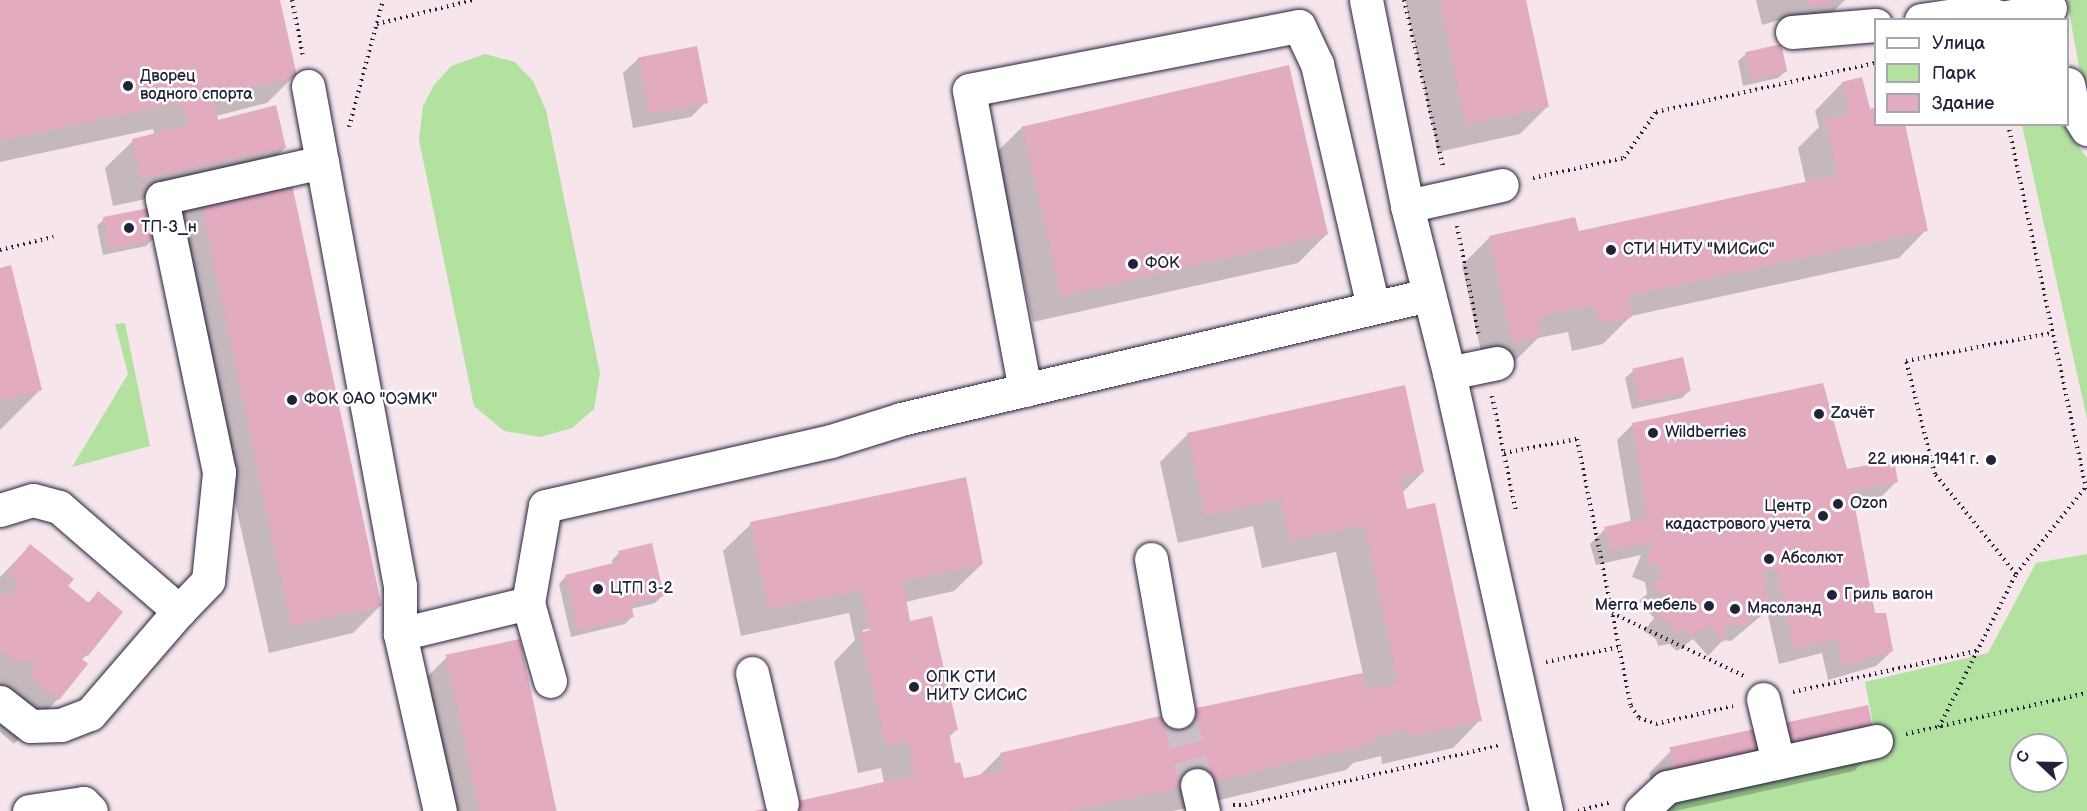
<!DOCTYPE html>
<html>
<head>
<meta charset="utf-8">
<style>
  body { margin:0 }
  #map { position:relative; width:2087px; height:811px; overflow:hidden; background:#f6e6ec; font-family:"Balsamiq Sans",sans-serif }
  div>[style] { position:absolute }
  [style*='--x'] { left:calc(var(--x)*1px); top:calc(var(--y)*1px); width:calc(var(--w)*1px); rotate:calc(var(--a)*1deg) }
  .green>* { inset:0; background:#b2e1a0 }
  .shadow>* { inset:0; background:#0003 }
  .building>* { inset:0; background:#e2abc0; transform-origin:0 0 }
  .minor-tunnel>* { height:33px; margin-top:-16.5px; transform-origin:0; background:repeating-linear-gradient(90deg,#ccbfc9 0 33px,transparent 0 49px) }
  .path>* { height:4px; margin-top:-2px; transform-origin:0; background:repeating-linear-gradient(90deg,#22223b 0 1.5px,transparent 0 6px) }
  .roads { filter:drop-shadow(0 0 2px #22223b) drop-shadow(0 0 2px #22223b) }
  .minor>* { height:33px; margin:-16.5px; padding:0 16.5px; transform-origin:16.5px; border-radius:16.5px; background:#fff }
  .dots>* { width:16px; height:16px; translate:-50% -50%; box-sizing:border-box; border:3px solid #fff; border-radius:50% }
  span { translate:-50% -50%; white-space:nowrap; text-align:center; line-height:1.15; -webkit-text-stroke:5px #fff; paint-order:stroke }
  .poi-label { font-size:16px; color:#22223b }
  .left { translate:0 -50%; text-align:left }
  .right { translate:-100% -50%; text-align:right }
  .legend { position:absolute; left:1874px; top:18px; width:195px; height:108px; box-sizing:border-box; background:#fff; border:2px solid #a7a7b1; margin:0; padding:8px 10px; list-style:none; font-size:18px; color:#22223b }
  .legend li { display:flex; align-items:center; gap:12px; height:30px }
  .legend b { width:30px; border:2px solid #a7a7b1 }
  .north { position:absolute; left:2009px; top:733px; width:60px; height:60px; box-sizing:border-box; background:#fff; border:2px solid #a7a7b1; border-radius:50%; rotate:292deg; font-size:16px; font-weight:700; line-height:24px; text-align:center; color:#22223b }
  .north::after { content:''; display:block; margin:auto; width:21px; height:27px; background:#22223b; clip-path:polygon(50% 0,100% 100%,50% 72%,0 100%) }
</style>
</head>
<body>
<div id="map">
  <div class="green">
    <i style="clip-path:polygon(2067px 0,2087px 0,2087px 84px,2079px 67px)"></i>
    <i style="clip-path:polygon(485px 54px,515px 62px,533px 81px,546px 110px,600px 373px,594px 409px,572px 428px,540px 437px,504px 431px,474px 406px,419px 140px,423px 106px,434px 85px,451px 66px)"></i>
    <i style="clip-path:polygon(2022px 125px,2063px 125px,2087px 158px,2087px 419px)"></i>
    <i style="clip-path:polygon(125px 323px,150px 446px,72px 467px,128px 374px,115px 324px)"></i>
    <i style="clip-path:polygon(evenodd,2087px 554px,2087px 811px,1660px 811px,1680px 794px,1876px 741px,1865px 682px,1988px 653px,2036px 563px,2087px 554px,2021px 745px,2057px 745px,2057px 781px,2021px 781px,2021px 745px)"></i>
  </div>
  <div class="shadow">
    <i style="clip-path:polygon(0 0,278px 0,295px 75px,267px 103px,216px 116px,217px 122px,285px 148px,257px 175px,113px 206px,105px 168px,133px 141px,155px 135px,153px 129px,0 162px)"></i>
    <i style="clip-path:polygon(1405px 0,1524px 0,1548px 106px,1520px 134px,1438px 152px)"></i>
    <i style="clip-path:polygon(1756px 0,1845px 0,1820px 25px,1782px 34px,1779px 20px,1762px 25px)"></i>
    <i style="clip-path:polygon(1746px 54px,1786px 71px,1778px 78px,1743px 86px,1738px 61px)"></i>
    <i style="clip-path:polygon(639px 58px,706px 102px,691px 117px,633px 128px,623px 73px)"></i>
    <i style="clip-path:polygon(1842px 83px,1869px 110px,1926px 230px,1899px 258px,1631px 316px,1603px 344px,1572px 351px,1568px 332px,1538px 338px,1512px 364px,1485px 370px,1462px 265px,1490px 237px,1578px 233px,1806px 184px,1798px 148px,1819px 127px,1815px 111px)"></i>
    <i style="clip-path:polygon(1023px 126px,1326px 235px,1298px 263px,1033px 322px,995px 154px)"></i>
    <i style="clip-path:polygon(200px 196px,381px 605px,353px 633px,269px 653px,172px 223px)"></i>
    <i style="clip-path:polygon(104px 219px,154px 238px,146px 246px,103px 255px,97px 226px)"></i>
    <i style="clip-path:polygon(0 269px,40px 390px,0 430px)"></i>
    <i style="clip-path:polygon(1633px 371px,1690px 390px,1682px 398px,1632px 409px,1625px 378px)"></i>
    <i style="clip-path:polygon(1632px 425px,1897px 481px,1882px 496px,1853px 502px,1874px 614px,1892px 651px,1876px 666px,1828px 680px,1822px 653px,1779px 664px,1767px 611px,1731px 641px,1723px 640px,1708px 656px,1693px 639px,1677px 651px,1669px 644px,1658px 646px,1656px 639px,1644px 631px,1654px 618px,1639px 601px,1647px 594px,1645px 582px,1632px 577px,1641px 555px,1596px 565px,1590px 544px,1605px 529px,1631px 522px,1617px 440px)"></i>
    <i style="clip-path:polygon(evenodd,1188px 434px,1423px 472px,1402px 493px,1406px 511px,1480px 720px,1453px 748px,1382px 764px,1381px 756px,1353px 763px,1346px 770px,1173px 811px,757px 811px,884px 783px,881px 768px,858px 773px,834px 662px,855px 640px,849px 613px,741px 636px,723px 551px,751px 524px,982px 564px,954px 591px,905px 602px,909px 623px,956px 730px,949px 737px,954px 765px,963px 780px,978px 777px,1001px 754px,1363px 674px,1336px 552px,1262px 568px,1253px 526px,1178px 543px,1160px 462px,1188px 434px,894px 624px,863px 633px,863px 630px,894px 624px)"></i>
    <i style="clip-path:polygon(30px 546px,66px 586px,88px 603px,98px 593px,87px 655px,81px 660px,86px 664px,58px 699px,14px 744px,0 732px,0 577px)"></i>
    <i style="clip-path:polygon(619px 553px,663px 595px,655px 603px,631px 609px,632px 617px,625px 624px,571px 637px,559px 584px,566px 576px,613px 565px,612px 560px)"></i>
    <i style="clip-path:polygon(447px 657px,555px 811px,444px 811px,419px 685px)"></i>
    <i style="clip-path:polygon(1876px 749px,1854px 771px,1675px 811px,1658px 811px,1649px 773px,1671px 751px)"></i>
  </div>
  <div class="building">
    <i style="clip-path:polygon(0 0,280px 0,297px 76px,214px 97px,218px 120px,276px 105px,286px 148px,140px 179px,132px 139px,188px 125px,181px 102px,0 141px)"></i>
    <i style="clip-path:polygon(1439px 0,1526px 0,1549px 107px,1466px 125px)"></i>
    <i style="clip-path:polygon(1808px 0,1836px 0,1836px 1px,1810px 7px)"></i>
    <i style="left:1781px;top:44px;width:28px;height:37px;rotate:77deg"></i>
    <i style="left:697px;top:46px;width:58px;height:60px;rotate:79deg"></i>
    <i style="left:1289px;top:65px;width:174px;height:274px;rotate:77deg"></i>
    <i style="clip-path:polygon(1862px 77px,1870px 109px,1876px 107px,1876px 124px,1905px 124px,1928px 231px,1628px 296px,1632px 317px,1599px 324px,1595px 305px,1537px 317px,1541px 337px,1512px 343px,1489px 236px,1575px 217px,1579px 231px,1837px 175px,1825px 119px,1849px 114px,1842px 82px)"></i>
    <i style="left:290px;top:175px;width:441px;height:93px;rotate:78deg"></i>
    <i style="left:149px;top:208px;width:32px;height:47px;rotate:79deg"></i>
    <i style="clip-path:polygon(11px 265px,42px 390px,0 400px,0 268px)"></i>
    <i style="left:1683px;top:357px;width:35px;height:52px;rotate:77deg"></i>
    <i style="clip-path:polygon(1823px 383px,1847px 469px,1894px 460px,1898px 482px,1852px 491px,1875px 613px,1886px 613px,1893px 651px,1843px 666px,1837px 639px,1794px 649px,1776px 569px,1764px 571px,1771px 609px,1752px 615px,1747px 627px,1727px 622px,1724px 642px,1719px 640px,1721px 637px,1709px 625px,1693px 636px,1685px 630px,1673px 632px,1670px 624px,1657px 615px,1668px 602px,1653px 585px,1661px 578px,1660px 567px,1646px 562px,1654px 541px,1611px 551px,1604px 527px,1647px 517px,1632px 423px)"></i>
    <i style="clip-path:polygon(1405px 385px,1424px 472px,1400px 478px,1407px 509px,1435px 503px,1482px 721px,1409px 737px,1408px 730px,1374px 737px,1375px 743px,1197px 785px,1069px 811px,754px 811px,915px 775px,908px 741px,886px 746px,860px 633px,870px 630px,862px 590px,768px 609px,750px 522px,966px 477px,983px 564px,903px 581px,910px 621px,932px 616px,958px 730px,949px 732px,955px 763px,960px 762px,964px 778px,1004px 770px,1000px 753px,1178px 712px,1362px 673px,1366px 690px,1398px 683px,1364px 525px,1290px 541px,1281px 499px,1205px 516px,1187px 433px)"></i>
    <i style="clip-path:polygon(652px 543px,664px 596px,631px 604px,634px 617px,579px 631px,565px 575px,621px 561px,618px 551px)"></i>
    <i style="clip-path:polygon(30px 544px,74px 579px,68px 586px,89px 603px,98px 591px,123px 612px,88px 656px,84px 653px,80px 657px,88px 664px,59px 700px,29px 677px,36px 668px,24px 658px,19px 664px,0 649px,0 596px,3px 593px,8px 597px,19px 584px,7px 574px)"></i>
    <i style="left:520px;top:639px;width:176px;height:76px;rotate:78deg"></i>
    <i style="left:1868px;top:705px;width:45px;height:203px;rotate:78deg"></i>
  </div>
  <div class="minor-tunnel">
    <i style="--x:1178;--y:712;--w:75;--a:75.4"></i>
  </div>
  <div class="path">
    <i style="--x:292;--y:0;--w:57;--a:78.9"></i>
    <i style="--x:1404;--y:0;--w:171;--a:76.8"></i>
    <i style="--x:377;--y:24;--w:99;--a:-14"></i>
    <i style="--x:2008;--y:124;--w:378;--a:77.9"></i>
    <i style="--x:349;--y:127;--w:131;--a:-75"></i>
    <i style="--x:1533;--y:178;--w:93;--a:-12.4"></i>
    <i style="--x:1624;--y:158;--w:56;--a:-55.2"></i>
    <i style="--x:1656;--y:112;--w:225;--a:-12.6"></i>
    <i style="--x:1457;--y:226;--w:112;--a:78.7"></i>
    <i style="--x:0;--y:250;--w:55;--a:-13.8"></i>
    <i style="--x:1492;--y:396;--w:118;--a:78.3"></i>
    <i style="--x:1504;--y:453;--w:74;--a:-10.9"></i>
    <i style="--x:1577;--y:439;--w:272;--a:78.6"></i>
    <i style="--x:1631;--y:706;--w:14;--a:56"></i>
    <i style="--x:1639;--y:718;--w:18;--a:19"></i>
    <i style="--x:1656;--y:724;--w:79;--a:-13.2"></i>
    <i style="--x:2016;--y:574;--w:110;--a:-51.3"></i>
    <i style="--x:1612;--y:613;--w:146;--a:25.5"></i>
    <i style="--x:1546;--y:662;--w:75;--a:-11.6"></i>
    <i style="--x:1793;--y:692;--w:189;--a:-12.6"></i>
    <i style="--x:1939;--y:727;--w:171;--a:-63.3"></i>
    <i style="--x:2016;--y:574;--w:129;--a:-129"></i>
    <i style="--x:1935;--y:474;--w:117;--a:-104.4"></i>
    <i style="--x:1906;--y:361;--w:149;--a:-10.9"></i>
    <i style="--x:1906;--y:734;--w:186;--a:-12.8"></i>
    <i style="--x:1233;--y:805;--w:12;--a:0"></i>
    <i style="--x:1245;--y:805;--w:262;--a:-13.2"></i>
    <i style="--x:1578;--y:811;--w:34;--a:-15"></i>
  </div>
  <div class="roads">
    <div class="minor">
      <i style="--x:1366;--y:0;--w:210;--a:78.7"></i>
      <i style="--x:1407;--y:206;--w:172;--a:75.9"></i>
      <i style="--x:1449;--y:373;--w:449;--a:77.5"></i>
      <i style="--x:1921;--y:20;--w:61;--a:-8.5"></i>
      <i style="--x:1981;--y:11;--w:23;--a:18"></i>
      <i style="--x:2003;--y:18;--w:48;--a:-12"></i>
      <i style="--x:1792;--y:32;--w:84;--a:-4.8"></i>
      <i style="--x:2068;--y:84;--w:24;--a:78"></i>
      <i style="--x:2073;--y:107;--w:26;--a:58"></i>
      <i style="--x:308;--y:86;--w:508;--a:79.57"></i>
      <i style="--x:400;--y:586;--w:48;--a:90"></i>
      <i style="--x:400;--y:634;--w:181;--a:77.3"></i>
      <i style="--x:1407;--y:206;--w:97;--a:-12.5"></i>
      <i style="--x:1449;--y:373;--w:49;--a:-11.8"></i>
      <i style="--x:1025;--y:390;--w:305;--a:-100.6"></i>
      <i style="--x:969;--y:90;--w:336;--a:-11"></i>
      <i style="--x:1299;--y:26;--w:42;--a:64.7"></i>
      <i style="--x:1317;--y:64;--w:249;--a:77"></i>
      <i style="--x:0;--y:510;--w:34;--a:-17"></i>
      <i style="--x:33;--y:500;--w:27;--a:15"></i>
      <i style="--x:59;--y:507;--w:159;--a:40.9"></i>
      <i style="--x:1151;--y:559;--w:155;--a:80"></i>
      <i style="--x:528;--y:603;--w:98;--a:-80.1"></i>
      <i style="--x:545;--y:506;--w:293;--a:-12.8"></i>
      <i style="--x:831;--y:441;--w:73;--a:-17.4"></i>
      <i style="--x:901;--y:419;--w:541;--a:-13.24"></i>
      <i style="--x:400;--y:634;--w:132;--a:-13.6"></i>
      <i style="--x:528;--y:603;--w:81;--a:74.2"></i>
      <i style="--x:752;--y:673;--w:134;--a:77.1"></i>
      <i style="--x:1763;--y:699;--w:65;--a:76.6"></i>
      <i style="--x:0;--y:702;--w:39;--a:38"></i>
      <i style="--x:31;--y:726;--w:30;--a:-2"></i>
      <i style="--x:61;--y:725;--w:31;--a:-21"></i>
      <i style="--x:90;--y:714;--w:136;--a:-49.2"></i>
      <i style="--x:179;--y:611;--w:42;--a:-46"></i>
      <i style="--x:208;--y:581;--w:110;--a:-84.2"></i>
      <i style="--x:219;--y:472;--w:280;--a:-101.8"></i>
      <i style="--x:162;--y:198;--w:164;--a:-12.7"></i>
      <i style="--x:1197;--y:785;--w:27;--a:77"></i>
      <i style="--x:29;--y:811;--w:55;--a:-8.4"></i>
      <i style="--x:83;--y:803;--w:11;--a:45"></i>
      <i style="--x:1641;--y:811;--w:35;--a:-43"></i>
      <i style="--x:1667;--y:787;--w:214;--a:-12.4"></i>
    </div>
  </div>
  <div class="dots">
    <i style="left:128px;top:86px;background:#22223b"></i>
    <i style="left:129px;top:228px;background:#22223b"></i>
    <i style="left:1611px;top:250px;background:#22223b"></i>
    <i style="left:1133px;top:264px;background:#22223b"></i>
    <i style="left:292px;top:400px;background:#22223b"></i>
    <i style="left:1819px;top:414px;background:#22223b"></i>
    <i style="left:1653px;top:433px;background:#22223b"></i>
    <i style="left:1991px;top:460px;background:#22223b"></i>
    <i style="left:1838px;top:504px;background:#22223b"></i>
    <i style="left:1823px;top:516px;background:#22223b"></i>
    <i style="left:1769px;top:559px;background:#22223b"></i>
    <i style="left:598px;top:589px;background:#22223b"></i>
    <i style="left:1832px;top:595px;background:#22223b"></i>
    <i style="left:1709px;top:606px;background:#22223b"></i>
    <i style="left:1735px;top:609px;background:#22223b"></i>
    <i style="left:914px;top:687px;background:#22223b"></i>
  </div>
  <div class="poi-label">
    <span class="left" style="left:140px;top:86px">Дворец<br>водного спорта</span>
    <span class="left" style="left:141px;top:228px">ТП-3_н</span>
    <span class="left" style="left:1623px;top:250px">СТИ НИТУ "МИСиС"</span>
    <span class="left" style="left:1145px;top:264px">ФОК</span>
    <span class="left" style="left:304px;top:400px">ФОК ОАО "ОЭМК"</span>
    <span class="left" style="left:1831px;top:414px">Zачёт</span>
    <span class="left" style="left:1665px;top:433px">Wildberries</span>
    <span class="right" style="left:1979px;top:460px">22 июня 1941 г.</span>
    <span class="left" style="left:1850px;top:504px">Ozon</span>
    <span class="right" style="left:1811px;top:516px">Центр<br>кадастрового учета</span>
    <span class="left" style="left:1781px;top:559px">Абсолют</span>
    <span class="left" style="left:610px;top:589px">ЦТП 3-2</span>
    <span class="left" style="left:1844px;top:595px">Гриль вагон</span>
    <span class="right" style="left:1697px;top:606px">Мегга мебель</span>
    <span class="left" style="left:1747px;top:609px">Мясолэнд</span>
    <span class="left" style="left:926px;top:687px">ОПК СТИ<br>НИТУ СИСиС</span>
  </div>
  <ul class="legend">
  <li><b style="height:8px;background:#fff"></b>Улица</li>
  <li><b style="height:16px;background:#b2e1a0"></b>Парк</li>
  <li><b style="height:16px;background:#e2abc0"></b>Здание</li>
  </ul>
  <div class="north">С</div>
</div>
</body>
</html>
